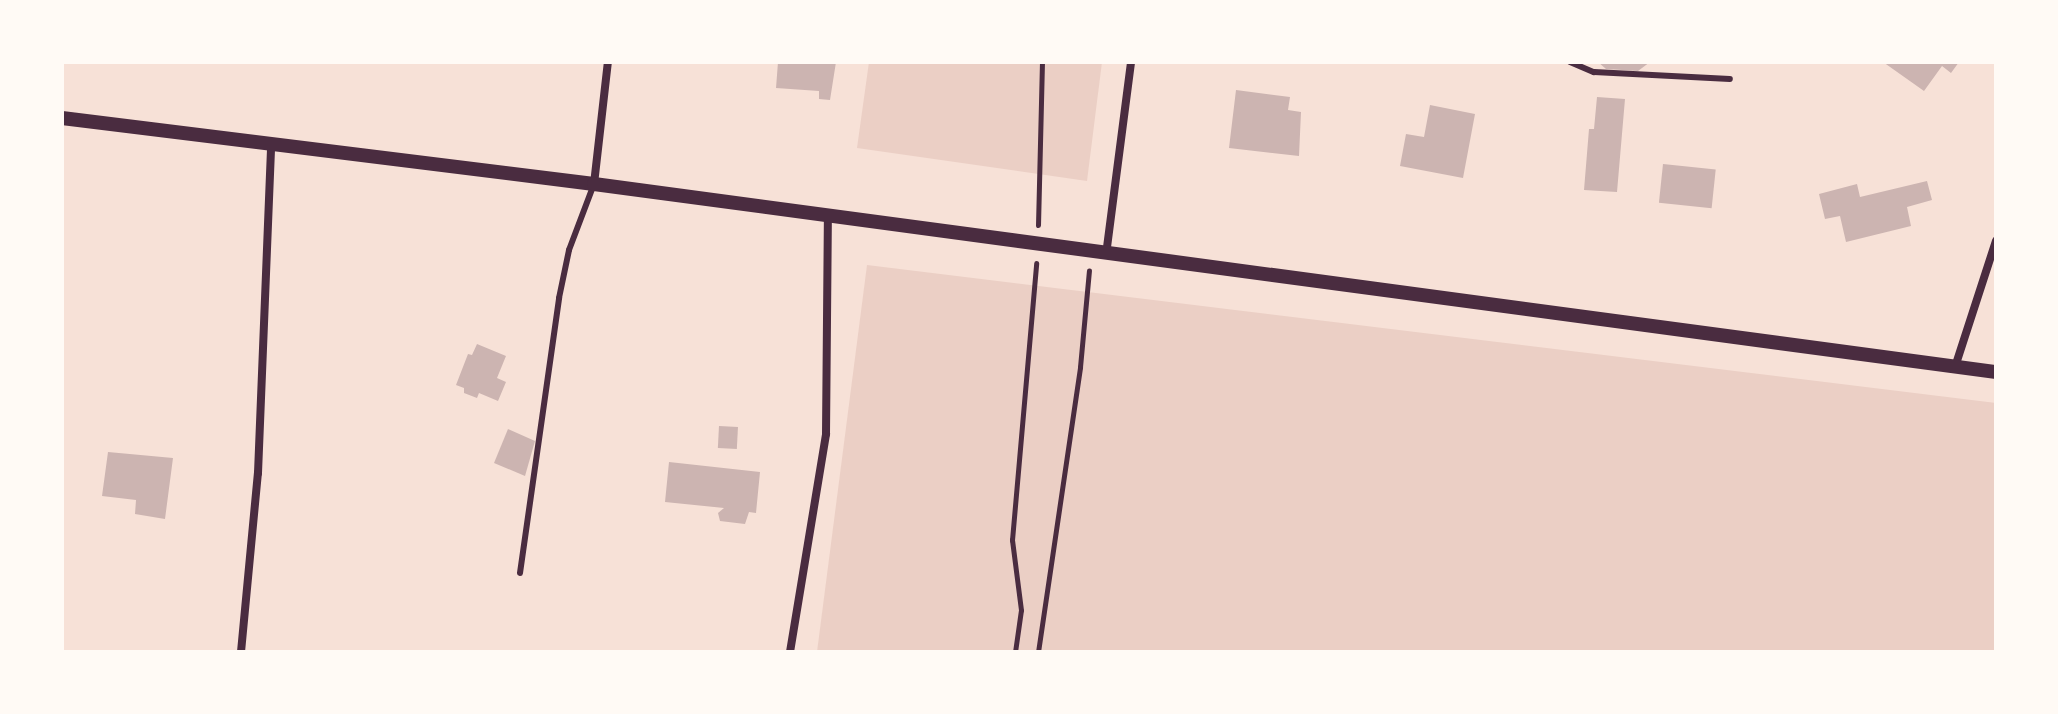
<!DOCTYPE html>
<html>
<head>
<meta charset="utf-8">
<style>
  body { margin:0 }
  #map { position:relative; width:2058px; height:714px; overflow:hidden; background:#f7e1d7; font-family:"DejaVu Sans",sans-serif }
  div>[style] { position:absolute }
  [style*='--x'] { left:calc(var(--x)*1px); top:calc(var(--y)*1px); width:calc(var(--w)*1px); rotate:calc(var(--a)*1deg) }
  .green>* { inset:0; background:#ebcfc5 }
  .building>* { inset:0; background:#ccb4b1; transform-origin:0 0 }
  .path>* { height:5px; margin:-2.5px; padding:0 2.5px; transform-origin:2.5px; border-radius:2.5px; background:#4a2c40 }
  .service>* { height:6px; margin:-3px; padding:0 3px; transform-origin:3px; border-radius:3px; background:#4a2c40 }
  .minor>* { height:8px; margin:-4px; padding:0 4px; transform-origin:4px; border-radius:4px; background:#4a2c40 }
  .tertiary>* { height:14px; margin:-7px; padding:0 7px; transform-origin:7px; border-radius:7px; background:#4a2c40 }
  span { translate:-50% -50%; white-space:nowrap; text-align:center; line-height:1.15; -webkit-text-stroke:7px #fffaf5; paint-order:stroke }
  .frame { position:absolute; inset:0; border:64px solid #fffaf5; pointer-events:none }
</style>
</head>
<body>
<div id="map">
  <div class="green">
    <i style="clip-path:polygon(869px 62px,1102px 62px,1087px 181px,857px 148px)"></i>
    <i style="clip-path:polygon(867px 265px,1996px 403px,1996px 652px,817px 652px)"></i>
  </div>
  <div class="building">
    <i style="clip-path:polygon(778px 62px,836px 62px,830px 100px,819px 99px,819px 91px,776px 88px)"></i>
    <i style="clip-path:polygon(1598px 62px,1650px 62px,1638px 71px,1606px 69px)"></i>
    <i style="clip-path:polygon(1883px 62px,1959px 62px,1951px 73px,1942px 66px,1924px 91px)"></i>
    <i style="clip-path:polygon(1236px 90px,1290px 97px,1288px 110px,1301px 112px,1299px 156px,1229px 148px)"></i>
    <i style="clip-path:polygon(1597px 97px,1625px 99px,1617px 192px,1584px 190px,1589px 129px,1594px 129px)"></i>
    <i style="clip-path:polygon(1430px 105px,1475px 114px,1463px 178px,1400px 166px,1406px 134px,1424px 137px)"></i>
    <i style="left:1663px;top:164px;width:53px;height:39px;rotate:6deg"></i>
    <i style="clip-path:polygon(1927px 181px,1932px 200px,1907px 207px,1911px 226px,1846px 242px,1840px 216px,1825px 219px,1819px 194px,1857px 184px,1860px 197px)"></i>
    <i style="clip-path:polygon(477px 344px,506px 356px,497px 378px,506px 382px,498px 401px,479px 393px,477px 398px,464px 393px,464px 388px,456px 385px,468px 354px,472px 355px)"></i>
    <i style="left:719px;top:426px;width:19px;height:22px;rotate:3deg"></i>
    <i style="clip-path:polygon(508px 429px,535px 441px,525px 476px,494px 463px)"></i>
    <i style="clip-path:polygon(108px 452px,173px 458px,165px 519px,135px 514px,136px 500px,102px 496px)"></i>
    <i style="clip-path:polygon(669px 462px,760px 472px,756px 513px,749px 512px,745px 524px,720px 521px,718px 513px,724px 508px,665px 502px)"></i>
  </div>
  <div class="path">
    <i style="--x:1038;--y:225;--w:163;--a:-88.6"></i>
    <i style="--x:1015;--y:652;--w:42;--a:-81.9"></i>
    <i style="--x:1021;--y:610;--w:71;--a:-97.3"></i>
    <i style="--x:1012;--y:540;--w:278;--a:-85"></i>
    <i style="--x:1038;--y:652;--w:288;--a:-81.6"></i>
    <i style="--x:1080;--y:367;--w:97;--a:-84.7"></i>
  </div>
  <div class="service">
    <i style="--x:1570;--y:62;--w:26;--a:23"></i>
    <i style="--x:1594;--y:72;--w:136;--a:2.9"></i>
    <i style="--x:520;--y:573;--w:278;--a:-81.9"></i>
    <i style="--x:559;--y:298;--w:49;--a:-78.2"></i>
    <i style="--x:569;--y:250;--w:71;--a:-69.3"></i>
  </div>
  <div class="minor">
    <i style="--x:594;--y:184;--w:123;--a:-83.5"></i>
    <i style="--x:1106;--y:255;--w:195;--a:-82.6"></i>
    <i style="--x:1955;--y:367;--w:133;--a:-72"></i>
    <i style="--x:241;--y:652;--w:180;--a:-84.6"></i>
    <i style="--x:258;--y:473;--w:329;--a:-87.7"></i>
    <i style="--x:790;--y:652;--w:221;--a:-80.6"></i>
    <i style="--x:826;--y:434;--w:219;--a:-89.5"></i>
  </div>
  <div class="tertiary">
    <i style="--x:62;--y:118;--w:536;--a:7.07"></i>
    <i style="--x:594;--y:184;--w:1415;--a:7.64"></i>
  </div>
  <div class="frame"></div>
</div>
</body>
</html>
